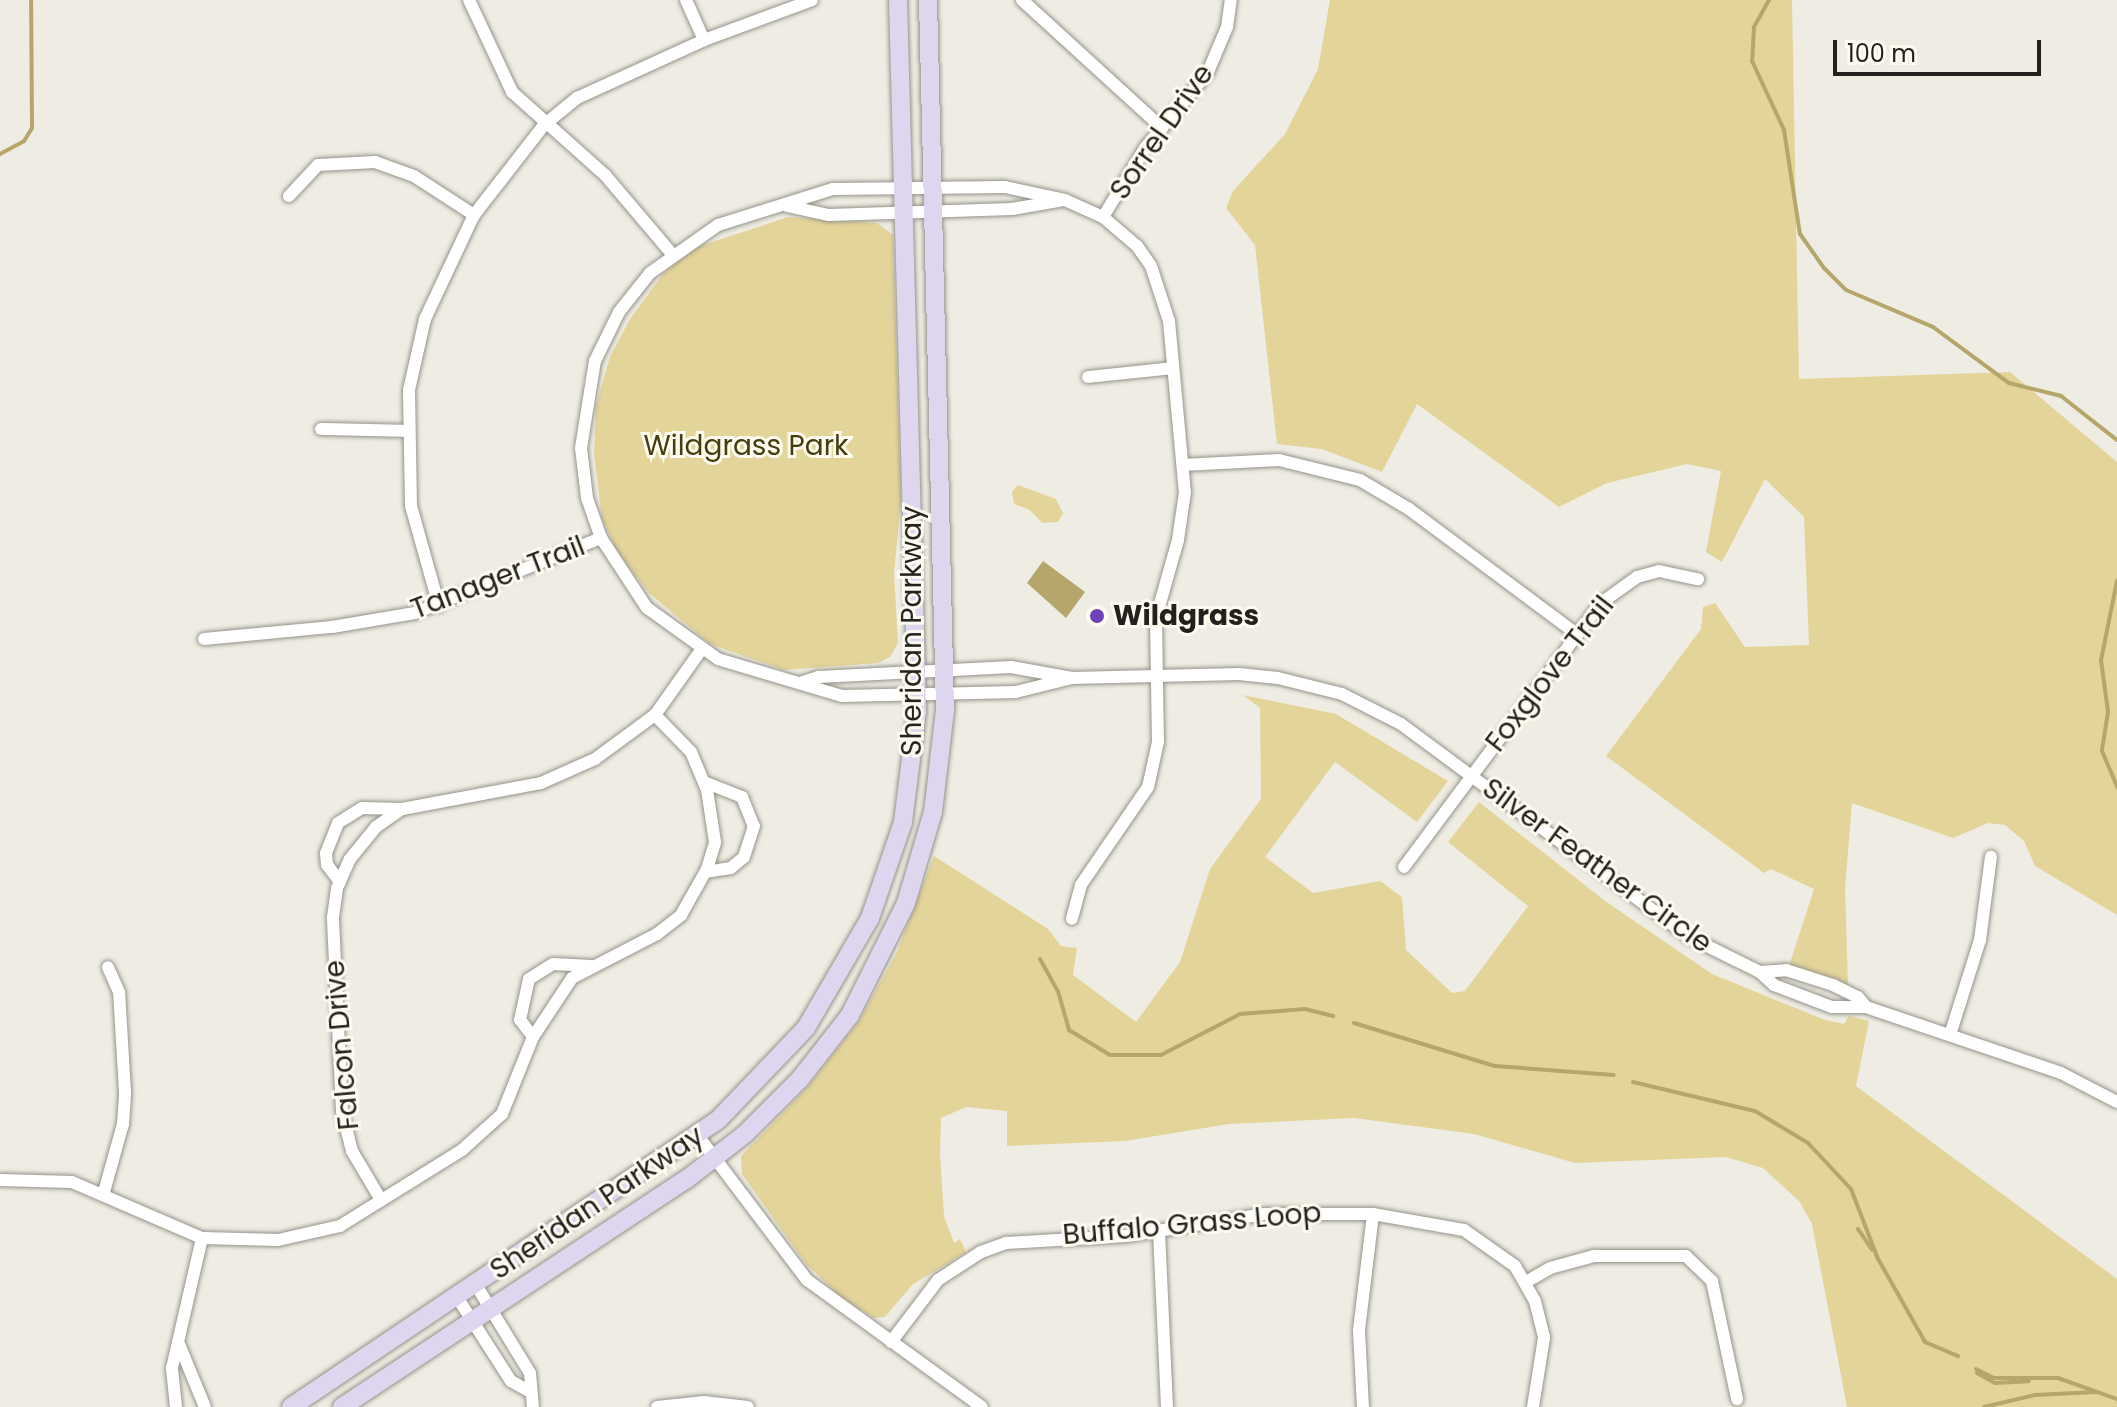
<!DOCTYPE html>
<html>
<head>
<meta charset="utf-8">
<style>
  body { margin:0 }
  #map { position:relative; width:2117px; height:1407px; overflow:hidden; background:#efede3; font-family:Poppins,sans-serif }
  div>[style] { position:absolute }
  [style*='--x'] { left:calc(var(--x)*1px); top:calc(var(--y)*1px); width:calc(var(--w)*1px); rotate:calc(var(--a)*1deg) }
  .green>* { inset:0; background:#e3d49a }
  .water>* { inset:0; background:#b5a66c }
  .stream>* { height:4px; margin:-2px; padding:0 2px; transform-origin:2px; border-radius:2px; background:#b5a66c }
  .roads { filter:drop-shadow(0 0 2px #95938a) drop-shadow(0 0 2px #95938a) }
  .minor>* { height:12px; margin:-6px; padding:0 6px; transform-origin:6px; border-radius:6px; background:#fff }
  .secondary>* { height:18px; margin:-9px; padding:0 9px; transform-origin:9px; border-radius:9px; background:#ded6ef }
  .dots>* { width:22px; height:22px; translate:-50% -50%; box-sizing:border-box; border:4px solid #fdfaf0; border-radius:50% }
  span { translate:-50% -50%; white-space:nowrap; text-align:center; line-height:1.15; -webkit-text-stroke:6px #fdfaf0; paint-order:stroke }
  .street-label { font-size:28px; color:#22211d }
  .park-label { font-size:28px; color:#473c0d }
  .poi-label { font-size:28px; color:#22211d; font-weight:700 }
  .left { translate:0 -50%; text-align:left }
  .scale { position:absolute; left:1833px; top:40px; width:208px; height:36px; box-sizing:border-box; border:4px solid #22211d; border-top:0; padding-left:10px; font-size:24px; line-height:28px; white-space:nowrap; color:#22211d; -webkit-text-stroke:6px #fdfaf0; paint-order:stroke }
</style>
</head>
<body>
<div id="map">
  <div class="green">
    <i style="clip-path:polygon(1330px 0,1792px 0,1799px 379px,2010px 372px,2117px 462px,2117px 915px,2035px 866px,2024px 841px,2005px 825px,1988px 823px,1953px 838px,1852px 803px,1845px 887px,1848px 987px,1789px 966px,1814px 889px,1771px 869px,1764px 873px,1606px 756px,1701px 629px,1703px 607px,1715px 603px,1745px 647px,1809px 645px,1804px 517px,1765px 479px,1722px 562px,1706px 552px,1721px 471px,1687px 464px,1607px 483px,1559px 507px,1417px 404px,1382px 472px,1322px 449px,1277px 444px,1255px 245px,1226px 208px,1233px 191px,1285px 134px,1318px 69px)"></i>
    <i style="clip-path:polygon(788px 217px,877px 223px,893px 235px,901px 500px,894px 574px,898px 643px,890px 657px,878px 663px,784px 670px,710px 644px,649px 593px,618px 553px,602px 519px,594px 453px,596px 406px,610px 357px,630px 319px,663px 274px,694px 248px)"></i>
    <i style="clip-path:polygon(1018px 485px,1056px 499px,1063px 513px,1058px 522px,1042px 523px,1030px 510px,1014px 504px,1012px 492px)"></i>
    <i style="clip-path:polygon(1243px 695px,1336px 714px,1448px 781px,1417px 822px,1335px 762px,1265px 857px,1313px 893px,1380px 881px,1402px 897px,1406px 950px,1452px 993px,1465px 991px,1528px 906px,1448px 842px,1479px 802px,1605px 901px,1712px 974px,1825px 1020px,1844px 1024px,1849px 1016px,1869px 1021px,1856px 1086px,2117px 1279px,2117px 1407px,1847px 1407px,1812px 1224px,1799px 1201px,1763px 1168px,1726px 1157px,1575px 1163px,1474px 1134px,1354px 1118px,1229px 1124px,1125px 1141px,1007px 1146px,1007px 1111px,966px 1107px,941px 1118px,940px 1154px,944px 1216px,954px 1243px,960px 1239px,966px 1252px,912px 1285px,885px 1317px,874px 1318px,841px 1297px,806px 1264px,742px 1174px,741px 1156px,806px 1089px,859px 1021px,897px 952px,934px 856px,1048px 929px,1061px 946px,1077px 948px,1073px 975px,1136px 1022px,1180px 962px,1210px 869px,1261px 799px,1260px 708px)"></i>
  </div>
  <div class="water">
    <i style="clip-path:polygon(1043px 561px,1085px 592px,1066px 618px,1027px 583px)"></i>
  </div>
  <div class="stream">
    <i style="--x:1769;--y:0;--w:31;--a:119"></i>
    <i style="--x:1754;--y:27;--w:34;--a:93"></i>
    <i style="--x:1752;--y:61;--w:76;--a:65.1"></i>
    <i style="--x:1784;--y:130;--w:105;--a:81.3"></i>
    <i style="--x:1800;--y:234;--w:42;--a:54.8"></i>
    <i style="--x:1824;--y:268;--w:31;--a:45"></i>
    <i style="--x:1846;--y:290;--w:95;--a:23"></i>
    <i style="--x:1933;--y:327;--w:94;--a:36.4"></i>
    <i style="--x:2009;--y:383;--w:54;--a:14"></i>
    <i style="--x:2061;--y:396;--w:71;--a:38.2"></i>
    <i style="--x:0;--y:154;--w:27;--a:-28"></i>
    <i style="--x:24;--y:141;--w:15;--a:-58"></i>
    <i style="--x:32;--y:128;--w:128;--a:-90.4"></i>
    <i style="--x:2117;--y:581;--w:81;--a:101.4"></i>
    <i style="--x:2101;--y:660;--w:52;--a:82.3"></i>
    <i style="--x:2108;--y:712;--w:39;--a:99"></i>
    <i style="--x:2102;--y:751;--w:39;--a:67"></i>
    <i style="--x:1040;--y:959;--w:37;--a:61"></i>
    <i style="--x:1058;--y:991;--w:41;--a:74.2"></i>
    <i style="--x:1069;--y:1030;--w:48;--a:31.4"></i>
    <i style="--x:1110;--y:1055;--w:51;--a:0"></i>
    <i style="--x:1161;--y:1055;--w:89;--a:-27.4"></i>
    <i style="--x:1240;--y:1014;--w:65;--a:-4.4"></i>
    <i style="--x:1305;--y:1009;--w:29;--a:14"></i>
    <i style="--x:1354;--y:1023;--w:147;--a:17"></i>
    <i style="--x:1495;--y:1066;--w:119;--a:4.3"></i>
    <i style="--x:1633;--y:1082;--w:125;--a:13.4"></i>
    <i style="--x:1755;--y:1111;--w:62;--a:31.1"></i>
    <i style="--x:1808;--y:1143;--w:63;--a:46.9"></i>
    <i style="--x:1851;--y:1189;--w:75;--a:68.9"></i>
    <i style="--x:1858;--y:1229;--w:25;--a:56"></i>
    <i style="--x:1877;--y:1257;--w:98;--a:60.5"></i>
    <i style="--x:1925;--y:1342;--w:36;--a:23"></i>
    <i style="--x:1976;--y:1369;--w:20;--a:27"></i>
    <i style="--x:1994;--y:1378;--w:64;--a:0"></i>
    <i style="--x:2058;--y:1378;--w:63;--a:19.6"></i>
    <i style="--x:1977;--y:1373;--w:21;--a:29"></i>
    <i style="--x:1995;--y:1383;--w:34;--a:-3"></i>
    <i style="--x:1984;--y:1407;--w:52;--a:-13.2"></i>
    <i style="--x:2035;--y:1395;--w:61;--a:-2.8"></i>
  </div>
  <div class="roads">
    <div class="minor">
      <i style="--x:469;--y:0;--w:102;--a:64.9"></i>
      <i style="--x:512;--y:92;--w:125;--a:41.7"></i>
      <i style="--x:605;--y:175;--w:104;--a:49.7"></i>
      <i style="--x:686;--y:0;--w:44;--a:65.8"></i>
      <i style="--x:1022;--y:0;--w:190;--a:42.4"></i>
      <i style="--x:289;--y:196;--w:42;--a:-46.9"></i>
      <i style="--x:318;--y:165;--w:57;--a:-3"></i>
      <i style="--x:375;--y:162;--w:41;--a:19.7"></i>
      <i style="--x:414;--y:176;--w:72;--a:33"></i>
      <i style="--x:787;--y:206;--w:43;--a:12.1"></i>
      <i style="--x:829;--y:215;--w:183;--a:-1.9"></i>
      <i style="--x:1012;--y:209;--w:48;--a:-9.7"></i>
      <i style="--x:1103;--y:217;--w:81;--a:-58.7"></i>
      <i style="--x:1145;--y:148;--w:99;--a:-50.3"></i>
      <i style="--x:1208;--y:72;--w:49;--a:-67.1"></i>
      <i style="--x:1227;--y:27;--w:27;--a:-82"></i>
      <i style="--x:1088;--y:377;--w:85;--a:-6"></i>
      <i style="--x:321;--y:429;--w:85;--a:1.3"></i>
      <i style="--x:1183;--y:465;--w:96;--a:-3"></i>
      <i style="--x:1279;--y:460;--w:83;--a:13.9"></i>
      <i style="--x:1360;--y:480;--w:57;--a:30.6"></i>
      <i style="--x:1409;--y:509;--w:209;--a:36.7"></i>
      <i style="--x:439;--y:606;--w:104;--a:-105.6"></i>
      <i style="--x:411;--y:506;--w:116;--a:-91"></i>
      <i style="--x:409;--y:390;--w:73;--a:-77.3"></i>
      <i style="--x:425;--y:319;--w:115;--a:-64.8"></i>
      <i style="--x:474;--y:215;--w:114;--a:-52.1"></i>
      <i style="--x:544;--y:125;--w:43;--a:-39.3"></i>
      <i style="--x:577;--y:98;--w:140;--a:-24.5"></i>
      <i style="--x:704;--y:40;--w:115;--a:-20.3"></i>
      <i style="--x:204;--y:639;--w:129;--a:-5.4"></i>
      <i style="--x:332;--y:627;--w:84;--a:-9.6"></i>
      <i style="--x:415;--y:613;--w:201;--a:-22"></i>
      <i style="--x:1072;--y:678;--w:58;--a:166"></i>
      <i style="--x:1016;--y:692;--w:174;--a:178.7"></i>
      <i style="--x:842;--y:696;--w:129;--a:-163.4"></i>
      <i style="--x:718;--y:659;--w:87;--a:-144.3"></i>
      <i style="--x:647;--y:608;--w:84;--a:-123.3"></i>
      <i style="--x:601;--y:538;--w:42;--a:-109.3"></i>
      <i style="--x:587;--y:498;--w:50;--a:-96.8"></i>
      <i style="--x:581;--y:448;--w:88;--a:-80.9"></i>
      <i style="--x:595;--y:361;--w:55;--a:-63.9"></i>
      <i style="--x:619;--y:312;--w:50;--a:-51.5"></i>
      <i style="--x:650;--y:273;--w:83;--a:-35.2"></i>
      <i style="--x:718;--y:225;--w:121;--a:-17.4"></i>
      <i style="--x:833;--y:189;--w:172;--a:-0.7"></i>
      <i style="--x:1005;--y:187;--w:61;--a:12.2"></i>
      <i style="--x:1065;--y:200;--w:42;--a:24.1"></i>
      <i style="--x:1103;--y:217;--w:45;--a:40.5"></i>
      <i style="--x:1137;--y:246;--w:24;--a:55"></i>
      <i style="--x:1151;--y:266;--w:58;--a:71.9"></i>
      <i style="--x:1169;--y:321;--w:172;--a:84.7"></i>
      <i style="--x:1185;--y:492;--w:49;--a:98.3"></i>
      <i style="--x:1178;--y:540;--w:81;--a:105.8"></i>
      <i style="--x:1156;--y:618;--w:124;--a:89.1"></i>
      <i style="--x:1158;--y:742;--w:46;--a:102.5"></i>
      <i style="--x:1148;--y:787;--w:119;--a:124.4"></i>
      <i style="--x:1081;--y:885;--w:35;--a:105"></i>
      <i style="--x:800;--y:683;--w:20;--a:-18"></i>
      <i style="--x:819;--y:677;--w:192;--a:-3"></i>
      <i style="--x:1011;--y:667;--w:62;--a:10.2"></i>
      <i style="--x:1072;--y:678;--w:167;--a:-1.4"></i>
      <i style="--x:1239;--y:674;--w:39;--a:6"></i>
      <i style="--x:1278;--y:678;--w:66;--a:14"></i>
      <i style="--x:1342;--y:694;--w:66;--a:27"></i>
      <i style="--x:1401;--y:724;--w:356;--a:36.5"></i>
      <i style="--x:1687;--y:936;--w:81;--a:26.3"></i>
      <i style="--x:1760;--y:972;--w:19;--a:43"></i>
      <i style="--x:1774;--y:985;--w:62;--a:20.8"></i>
      <i style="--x:1832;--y:1007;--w:34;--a:0"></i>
      <i style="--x:1866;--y:1007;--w:206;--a:18.7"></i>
      <i style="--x:2061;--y:1073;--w:63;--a:27.4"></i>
      <i style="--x:704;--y:782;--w:41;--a:21.5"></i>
      <i style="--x:742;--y:797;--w:31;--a:68"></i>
      <i style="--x:754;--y:826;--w:33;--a:108"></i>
      <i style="--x:744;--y:857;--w:17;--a:140"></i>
      <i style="--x:731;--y:868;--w:25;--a:171"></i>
      <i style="--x:1404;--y:867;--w:329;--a:-53.3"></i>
      <i style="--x:1601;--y:603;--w:44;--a:-35.8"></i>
      <i style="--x:1637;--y:577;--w:23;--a:-15"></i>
      <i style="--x:1659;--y:571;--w:40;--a:12"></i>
      <i style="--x:340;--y:882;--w:21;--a:-127"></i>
      <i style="--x:327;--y:865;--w:12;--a:-95"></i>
      <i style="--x:326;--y:853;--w:32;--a:-68"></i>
      <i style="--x:338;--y:823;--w:28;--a:-32"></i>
      <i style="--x:362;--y:808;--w:40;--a:1.4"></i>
      <i style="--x:1760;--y:972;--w:26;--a:-4"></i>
      <i style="--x:1786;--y:970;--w:49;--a:17.7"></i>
      <i style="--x:1833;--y:985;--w:28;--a:26"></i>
      <i style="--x:1858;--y:997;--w:13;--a:51"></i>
      <i style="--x:1950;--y:1035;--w:100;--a:-72.5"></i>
      <i style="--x:1980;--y:940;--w:84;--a:-82.5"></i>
      <i style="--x:533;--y:1037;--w:21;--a:-127"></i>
      <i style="--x:520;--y:1020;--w:42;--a:-77.6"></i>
      <i style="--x:529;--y:979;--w:28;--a:-32"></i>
      <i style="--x:553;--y:964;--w:38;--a:3"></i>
      <i style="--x:698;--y:1136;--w:181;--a:52.9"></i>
      <i style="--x:807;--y:1280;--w:216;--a:36"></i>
      <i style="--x:0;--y:1180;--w:72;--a:1.6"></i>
      <i style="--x:72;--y:1182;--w:142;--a:23.3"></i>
      <i style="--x:202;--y:1238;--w:76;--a:1.5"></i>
      <i style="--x:278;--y:1240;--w:64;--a:-12.7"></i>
      <i style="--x:340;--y:1226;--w:144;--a:-31.9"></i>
      <i style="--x:462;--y:1150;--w:54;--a:-42"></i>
      <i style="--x:502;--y:1114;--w:83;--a:-68.1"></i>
      <i style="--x:533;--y:1037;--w:71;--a:-56.5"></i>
      <i style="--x:572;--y:978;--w:96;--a:-27.4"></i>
      <i style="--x:657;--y:934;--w:31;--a:-38"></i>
      <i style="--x:681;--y:915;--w:53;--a:-60.5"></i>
      <i style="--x:707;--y:869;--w:28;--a:-73"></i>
      <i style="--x:715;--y:842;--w:53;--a:-98.7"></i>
      <i style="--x:707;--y:790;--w:41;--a:-112.8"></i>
      <i style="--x:691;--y:752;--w:52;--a:-134.2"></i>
      <i style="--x:104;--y:1192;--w:71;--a:-74.4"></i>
      <i style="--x:123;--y:1124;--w:32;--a:-86"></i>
      <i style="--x:125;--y:1092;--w:100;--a:-93.4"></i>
      <i style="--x:119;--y:992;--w:27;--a:-114"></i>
      <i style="--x:381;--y:1200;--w:57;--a:-120.6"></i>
      <i style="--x:352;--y:1151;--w:41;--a:-104"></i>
      <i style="--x:342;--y:1111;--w:194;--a:-92.7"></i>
      <i style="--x:333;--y:917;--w:29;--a:-82"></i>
      <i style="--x:337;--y:888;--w:32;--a:-66"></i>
      <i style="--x:350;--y:859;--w:41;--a:-50.9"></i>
      <i style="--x:376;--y:827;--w:32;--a:-35"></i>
      <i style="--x:402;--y:809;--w:141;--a:-10.6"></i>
      <i style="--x:541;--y:783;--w:59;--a:-24"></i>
      <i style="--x:595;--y:759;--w:74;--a:-36.3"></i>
      <i style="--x:655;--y:715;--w:80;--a:-54.7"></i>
      <i style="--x:1159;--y:1231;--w:176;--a:87.4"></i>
      <i style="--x:1526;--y:1282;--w:28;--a:-30"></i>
      <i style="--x:1550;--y:1268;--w:46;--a:-15.3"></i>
      <i style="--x:1594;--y:1256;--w:92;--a:0"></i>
      <i style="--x:1686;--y:1256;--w:36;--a:44"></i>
      <i style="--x:1712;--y:1281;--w:121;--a:78"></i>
      <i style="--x:476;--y:1285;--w:103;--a:58.5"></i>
      <i style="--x:530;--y:1373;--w:34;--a:85"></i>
      <i style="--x:457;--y:1297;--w:100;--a:57.3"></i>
      <i style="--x:511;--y:1381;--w:21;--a:29"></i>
      <i style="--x:891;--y:1342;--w:78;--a:-52.8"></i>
      <i style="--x:938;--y:1280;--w:51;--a:-33.1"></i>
      <i style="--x:981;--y:1252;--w:27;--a:-20"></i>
      <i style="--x:1006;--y:1243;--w:120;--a:-3.3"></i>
      <i style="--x:1126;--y:1236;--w:141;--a:-9"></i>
      <i style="--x:1265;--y:1214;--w:108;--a:0"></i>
      <i style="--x:1373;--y:1214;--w:92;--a:10"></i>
      <i style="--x:1464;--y:1230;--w:62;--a:35.2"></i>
      <i style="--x:1515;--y:1266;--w:40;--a:60.3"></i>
      <i style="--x:1535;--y:1301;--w:38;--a:76"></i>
      <i style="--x:1544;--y:1338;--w:70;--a:99.1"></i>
      <i style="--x:179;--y:1344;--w:68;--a:67.6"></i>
      <i style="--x:176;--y:1407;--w:39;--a:-96"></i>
      <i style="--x:172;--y:1368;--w:133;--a:-77"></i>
      <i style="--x:657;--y:1407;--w:47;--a:-6.1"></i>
      <i style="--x:704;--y:1402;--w:44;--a:6.5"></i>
      <i style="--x:1363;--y:1407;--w:77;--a:-93"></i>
      <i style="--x:1359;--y:1330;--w:117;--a:-83.1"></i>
    </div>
    <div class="secondary">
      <i style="--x:291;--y:1407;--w:514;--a:-33.91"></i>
      <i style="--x:718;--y:1120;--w:127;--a:-46.3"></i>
      <i style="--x:806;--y:1028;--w:127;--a:-59.8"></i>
      <i style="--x:870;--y:918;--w:102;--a:-71"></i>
      <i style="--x:903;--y:822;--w:112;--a:-82.8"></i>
      <i style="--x:917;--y:711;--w:711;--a:-91.53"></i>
      <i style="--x:342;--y:1407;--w:414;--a:-33.5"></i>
      <i style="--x:687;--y:1179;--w:73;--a:-37.8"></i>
      <i style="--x:745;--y:1134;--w:78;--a:-45"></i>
      <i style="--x:800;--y:1079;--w:81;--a:-52"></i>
      <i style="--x:850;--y:1015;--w:125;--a:-63.4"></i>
      <i style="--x:906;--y:903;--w:95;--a:-73.5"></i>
      <i style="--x:933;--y:812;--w:103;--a:-83.3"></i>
      <i style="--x:945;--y:710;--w:710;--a:-91.37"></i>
    </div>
  </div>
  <div class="dots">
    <i style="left:1097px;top:616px;background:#6f41b9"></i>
  </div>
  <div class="street-label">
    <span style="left:1162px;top:132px;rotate:-55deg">Sorrel Drive</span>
    <span style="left:498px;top:578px;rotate:-21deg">Tanager Trail</span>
    <span style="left:912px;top:631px;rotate:-90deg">Sheridan Parkway</span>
    <span style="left:1550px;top:674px;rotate:-52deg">Foxglove Trail</span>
    <span style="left:1597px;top:866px;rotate:36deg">Silver Feather Circle</span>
    <span style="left:342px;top:1045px;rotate:-95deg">Falcon Drive</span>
    <span style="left:597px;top:1203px;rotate:-34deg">Sheridan Parkway</span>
    <span style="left:1192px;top:1224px;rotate:-5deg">Buffalo Grass Loop</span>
  </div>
  <div class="park-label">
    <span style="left:746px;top:446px">Wildgrass Park</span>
  </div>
  <div class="poi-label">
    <span class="left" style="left:1113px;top:616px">Wildgrass</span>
  </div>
  <div class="scale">100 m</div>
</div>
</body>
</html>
